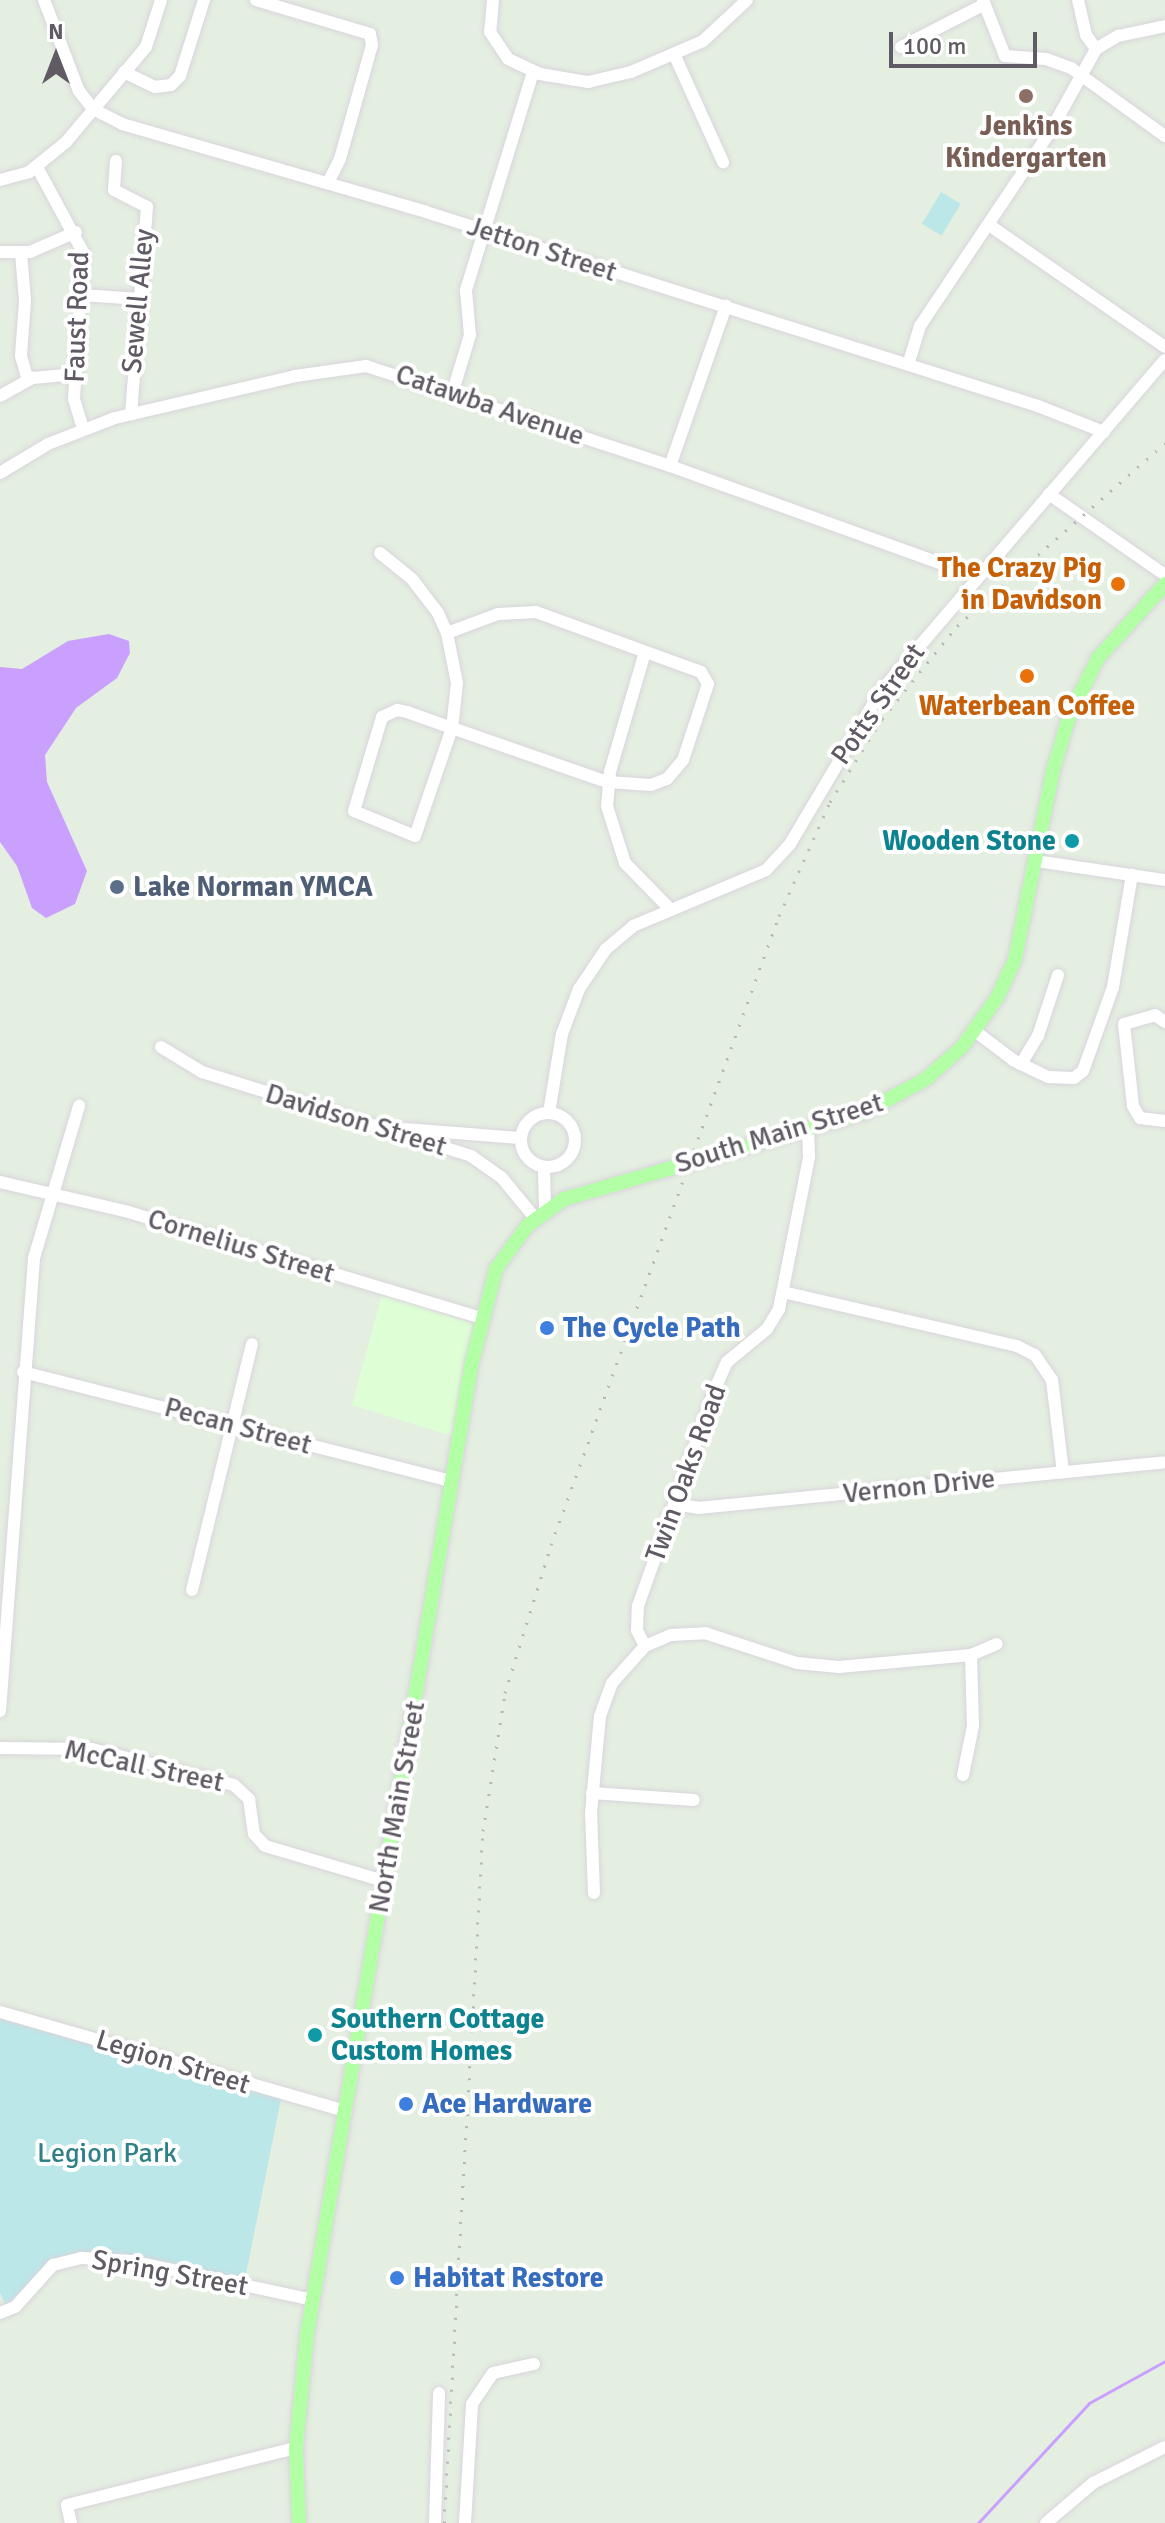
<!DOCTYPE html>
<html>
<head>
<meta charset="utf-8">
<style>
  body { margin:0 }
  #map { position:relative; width:1165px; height:2523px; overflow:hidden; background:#e4eee1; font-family:Signika,sans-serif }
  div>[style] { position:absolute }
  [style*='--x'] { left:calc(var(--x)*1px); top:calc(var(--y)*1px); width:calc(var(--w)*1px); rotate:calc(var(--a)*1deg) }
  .commercial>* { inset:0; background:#deffd5 }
  .green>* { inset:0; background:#bbe7e8; transform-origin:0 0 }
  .water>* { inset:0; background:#caa0ff }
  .stream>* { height:3px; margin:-1.5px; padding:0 1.5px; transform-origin:1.5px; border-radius:1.5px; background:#caa0ff }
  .roads { filter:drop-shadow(0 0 2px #d9d4dc) drop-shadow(0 0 2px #d9d4dc) }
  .minor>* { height:12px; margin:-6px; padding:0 6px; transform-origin:6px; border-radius:6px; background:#fff }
  .minor>.ring { margin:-6px; padding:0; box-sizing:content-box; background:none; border:12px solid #fff; border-radius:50% }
  .major>* { height:14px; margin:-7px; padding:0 7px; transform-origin:7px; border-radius:7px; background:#b3ffa5 }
  .rail>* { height:3px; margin-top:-1.5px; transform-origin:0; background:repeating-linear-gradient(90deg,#b8b7b8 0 2px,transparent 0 12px) }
  .dots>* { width:22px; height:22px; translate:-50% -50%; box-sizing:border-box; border:4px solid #fff; border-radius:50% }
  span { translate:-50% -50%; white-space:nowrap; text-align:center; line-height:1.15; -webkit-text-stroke:8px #fff; paint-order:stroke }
  .education-label { font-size:28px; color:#785e54; font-weight:700 }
  .street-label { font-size:28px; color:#5f5a63 }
  .food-label { font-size:28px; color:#c56008; font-weight:700 }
  .right { translate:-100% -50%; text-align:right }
  .culture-label { font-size:28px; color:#0d838f; font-weight:700 }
  .left { translate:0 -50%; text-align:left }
  .service-label { font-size:28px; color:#4e5e75; font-weight:700 }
  .shop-label { font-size:28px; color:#366cbe; font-weight:700 }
  .park-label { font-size:28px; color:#2e8186 }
  .north { position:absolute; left:16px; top:16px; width:80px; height:80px; -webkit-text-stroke:6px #fff; paint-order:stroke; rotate:0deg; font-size:22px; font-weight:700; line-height:32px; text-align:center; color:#5f5a63 }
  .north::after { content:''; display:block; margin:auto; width:28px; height:36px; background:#5f5a63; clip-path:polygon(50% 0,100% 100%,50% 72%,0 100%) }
  .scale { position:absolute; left:889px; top:32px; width:148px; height:36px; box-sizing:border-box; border:4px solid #5f5a63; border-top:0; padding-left:10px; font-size:24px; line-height:28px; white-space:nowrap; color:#5f5a63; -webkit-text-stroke:6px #fff; paint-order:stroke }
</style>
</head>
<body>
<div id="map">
  <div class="commercial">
    <i style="clip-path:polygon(382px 1294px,473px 1323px,455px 1437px,352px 1405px)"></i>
  </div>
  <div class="green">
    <i style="left:941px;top:192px;width:23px;height:37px;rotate:31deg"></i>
    <i style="clip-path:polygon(0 2012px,282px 2094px,244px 2284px,71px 2258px,8px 2310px,0 2293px)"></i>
  </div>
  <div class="water">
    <i style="clip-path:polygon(109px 634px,129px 641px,130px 653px,117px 678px,76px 708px,45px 755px,47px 782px,87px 871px,75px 904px,46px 918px,32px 908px,17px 866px,0 842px,0 667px,22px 669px,68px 641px)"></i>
  </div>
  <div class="stream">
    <i style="--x:978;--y:2523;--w:163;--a:-47.2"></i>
    <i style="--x:1089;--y:2403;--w:87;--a:-28.9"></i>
  </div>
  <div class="roads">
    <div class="minor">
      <i style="--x:44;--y:0;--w:97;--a:69"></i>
      <i style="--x:79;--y:91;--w:23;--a:52"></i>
      <i style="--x:93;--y:109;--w:33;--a:27"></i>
      <i style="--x:122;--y:124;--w:316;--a:16.1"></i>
      <i style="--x:426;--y:212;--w:642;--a:17.59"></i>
      <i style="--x:1038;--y:406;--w:71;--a:21.5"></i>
      <i style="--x:256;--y:0;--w:119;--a:16.6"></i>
      <i style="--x:370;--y:34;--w:11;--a:80"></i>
      <i style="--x:372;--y:45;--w:118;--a:105.7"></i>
      <i style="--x:340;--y:159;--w:27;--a:117"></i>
      <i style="--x:493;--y:0;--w:32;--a:95"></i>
      <i style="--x:490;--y:32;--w:32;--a:56"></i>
      <i style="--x:508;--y:59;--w:35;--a:25"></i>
      <i style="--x:540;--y:74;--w:49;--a:9.5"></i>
      <i style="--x:588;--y:82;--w:44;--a:-13.1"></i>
      <i style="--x:631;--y:72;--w:78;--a:-23.3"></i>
      <i style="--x:703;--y:41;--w:60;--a:-43"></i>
      <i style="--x:983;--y:0;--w:60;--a:68.6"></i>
      <i style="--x:1005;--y:56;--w:41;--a:4.2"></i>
      <i style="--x:1046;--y:59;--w:27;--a:20"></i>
      <i style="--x:1071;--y:68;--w:116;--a:35.9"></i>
      <i style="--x:1078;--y:0;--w:36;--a:77"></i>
      <i style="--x:1086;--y:35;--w:17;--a:54"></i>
      <i style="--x:901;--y:47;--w:94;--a:-27.1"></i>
      <i style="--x:1096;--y:49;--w:26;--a:-31"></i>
      <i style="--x:1118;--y:36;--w:48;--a:-12"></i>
      <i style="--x:674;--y:54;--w:119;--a:65.6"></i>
      <i style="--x:124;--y:72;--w:34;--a:26"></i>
      <i style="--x:155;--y:87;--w:16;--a:-7"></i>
      <i style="--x:171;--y:85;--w:13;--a:-45"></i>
      <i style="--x:180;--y:76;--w:80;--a:-72.5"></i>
      <i style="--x:116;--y:161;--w:29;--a:94"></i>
      <i style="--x:114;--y:190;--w:37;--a:27"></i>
      <i style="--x:147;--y:207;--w:208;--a:94.4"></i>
      <i style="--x:37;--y:167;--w:97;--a:61.6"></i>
      <i style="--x:83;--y:252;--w:147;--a:93.5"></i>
      <i style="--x:74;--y:399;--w:31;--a:73"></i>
      <i style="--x:0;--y:180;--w:30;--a:-15"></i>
      <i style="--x:29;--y:172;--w:48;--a:-39"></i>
      <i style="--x:66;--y:142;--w:124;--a:-49.9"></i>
      <i style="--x:146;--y:47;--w:49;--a:-72.3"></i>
      <i style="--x:989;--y:225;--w:214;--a:34.7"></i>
      <i style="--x:0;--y:252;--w:30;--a:0"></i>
      <i style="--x:30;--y:252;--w:50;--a:-23.5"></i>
      <i style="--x:21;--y:253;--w:48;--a:85.2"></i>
      <i style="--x:25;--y:301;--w:55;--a:94.2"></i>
      <i style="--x:21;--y:356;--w:25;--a:74"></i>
      <i style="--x:81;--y:295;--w:59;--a:3.9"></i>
      <i style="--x:908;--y:365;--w:41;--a:-72.9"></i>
      <i style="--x:920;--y:326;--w:236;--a:-56.2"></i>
      <i style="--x:1051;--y:130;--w:93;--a:-60.9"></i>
      <i style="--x:453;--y:391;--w:59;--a:-73.1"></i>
      <i style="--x:470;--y:335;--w:45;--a:-95.1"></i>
      <i style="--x:466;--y:290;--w:228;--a:-72.9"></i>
      <i style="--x:0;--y:396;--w:38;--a:-29"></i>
      <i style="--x:33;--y:378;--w:43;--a:-5.3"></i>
      <i style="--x:670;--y:466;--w:170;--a:-70.7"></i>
      <i style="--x:0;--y:473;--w:56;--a:-31.1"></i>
      <i style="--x:48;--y:444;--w:72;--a:-21.2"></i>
      <i style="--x:115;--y:418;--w:185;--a:-13.1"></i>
      <i style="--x:295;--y:376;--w:72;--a:-8"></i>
      <i style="--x:366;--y:366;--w:320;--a:18.2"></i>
      <i style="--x:670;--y:466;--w:325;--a:19.8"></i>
      <i style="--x:1049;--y:494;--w:141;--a:34.9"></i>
      <i style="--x:380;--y:553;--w:41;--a:39.1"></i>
      <i style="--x:412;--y:579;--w:43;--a:52.6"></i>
      <i style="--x:438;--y:613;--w:22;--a:66"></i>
      <i style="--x:447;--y:633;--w:51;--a:78.7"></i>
      <i style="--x:457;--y:683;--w:45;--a:96.3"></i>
      <i style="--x:452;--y:728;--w:114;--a:108.9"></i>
      <i style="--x:415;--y:836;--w:66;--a:-157.7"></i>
      <i style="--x:354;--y:811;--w:98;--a:-73.4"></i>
      <i style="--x:382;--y:717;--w:17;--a:-25"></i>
      <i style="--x:397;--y:710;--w:10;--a:11"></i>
      <i style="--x:407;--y:712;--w:48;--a:19.6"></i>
      <i style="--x:452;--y:728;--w:158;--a:19.2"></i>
      <i style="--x:601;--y:780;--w:7;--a:16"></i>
      <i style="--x:608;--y:782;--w:43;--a:4"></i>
      <i style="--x:651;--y:785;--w:17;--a:-21"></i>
      <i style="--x:667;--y:779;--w:25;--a:-50"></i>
      <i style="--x:683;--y:760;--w:80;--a:-71.8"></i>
      <i style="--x:708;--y:684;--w:14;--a:-120"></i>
      <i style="--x:701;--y:672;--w:176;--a:-160"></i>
      <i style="--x:536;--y:612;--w:38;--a:177"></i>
      <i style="--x:498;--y:614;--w:54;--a:159.6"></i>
      <i style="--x:645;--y:652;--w:125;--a:106.3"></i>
      <i style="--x:610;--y:772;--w:34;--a:95"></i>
      <i style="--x:607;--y:806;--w:60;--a:72.5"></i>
      <i style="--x:625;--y:863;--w:64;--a:45.6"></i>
      <i style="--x:1036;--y:861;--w:130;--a:8.4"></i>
      <i style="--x:1124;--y:1024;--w:82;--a:83.7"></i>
      <i style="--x:1133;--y:1106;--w:14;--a:60"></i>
      <i style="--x:1140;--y:1118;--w:25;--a:7"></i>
      <i style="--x:1124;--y:1024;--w:32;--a:-16"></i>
      <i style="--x:1155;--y:1015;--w:12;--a:35"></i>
      <i style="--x:975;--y:1031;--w:48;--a:37.3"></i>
      <i style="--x:1013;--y:1060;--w:39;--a:26"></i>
      <i style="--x:1048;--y:1077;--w:26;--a:2"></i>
      <i style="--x:1074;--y:1078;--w:11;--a:-38"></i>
      <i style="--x:1083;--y:1071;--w:89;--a:-70.3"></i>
      <i style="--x:1113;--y:987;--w:114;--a:-80.4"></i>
      <i style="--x:161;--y:1047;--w:48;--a:31.4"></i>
      <i style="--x:202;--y:1072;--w:282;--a:17.3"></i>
      <i style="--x:471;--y:1156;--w:38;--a:35"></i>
      <i style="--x:502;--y:1178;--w:52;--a:50.5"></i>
      <i style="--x:1021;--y:1064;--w:33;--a:-59"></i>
      <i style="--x:1038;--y:1036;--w:64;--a:-71.8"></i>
      <i class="ring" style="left:521px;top:1113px;width:42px;height:42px"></i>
      <i style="--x:549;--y:1113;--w:80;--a:-80.7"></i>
      <i style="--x:562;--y:1034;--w:48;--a:-69.3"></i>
      <i style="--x:579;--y:989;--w:48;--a:-56"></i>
      <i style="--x:606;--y:949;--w:35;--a:-40"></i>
      <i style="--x:633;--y:926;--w:144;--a:-22.8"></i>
      <i style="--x:766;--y:870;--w:35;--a:-47"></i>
      <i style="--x:790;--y:844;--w:178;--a:-59.3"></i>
      <i style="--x:881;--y:691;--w:436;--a:-49.4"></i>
      <i style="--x:405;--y:1129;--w:115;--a:4.5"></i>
      <i style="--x:544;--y:1168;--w:42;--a:88.6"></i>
      <i style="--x:0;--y:1182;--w:128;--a:13.1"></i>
      <i style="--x:125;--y:1211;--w:372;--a:16.7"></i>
      <i style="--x:783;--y:1292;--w:240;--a:13"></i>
      <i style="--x:1017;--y:1346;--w:20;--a:27"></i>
      <i style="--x:1035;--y:1355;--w:30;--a:56"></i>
      <i style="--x:1052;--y:1380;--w:93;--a:83.2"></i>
      <i style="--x:23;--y:1372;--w:443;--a:14.3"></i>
      <i style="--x:674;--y:1504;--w:24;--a:9"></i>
      <i style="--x:698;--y:1508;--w:467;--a:-5.6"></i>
      <i style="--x:192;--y:1590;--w:253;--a:-76.3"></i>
      <i style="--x:645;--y:1646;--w:18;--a:-117"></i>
      <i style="--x:637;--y:1630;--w:24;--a:-88"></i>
      <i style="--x:638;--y:1606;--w:228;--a:-70.5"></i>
      <i style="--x:714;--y:1391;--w:32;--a:-66"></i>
      <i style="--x:727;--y:1362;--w:52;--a:-39.5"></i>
      <i style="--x:767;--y:1329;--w:23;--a:-59"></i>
      <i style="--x:779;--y:1309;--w:155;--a:-78.8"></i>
      <i style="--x:809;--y:1157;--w:27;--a:-92"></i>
      <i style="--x:0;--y:1711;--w:454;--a:-85.7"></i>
      <i style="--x:34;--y:1258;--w:159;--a:-73.5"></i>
      <i style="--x:0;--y:1748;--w:92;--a:0.6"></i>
      <i style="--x:92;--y:1749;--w:146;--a:14.2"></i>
      <i style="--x:234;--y:1785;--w:21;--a:43"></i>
      <i style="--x:249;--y:1799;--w:35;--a:82"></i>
      <i style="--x:254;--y:1834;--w:16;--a:47"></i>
      <i style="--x:265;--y:1846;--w:124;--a:16.4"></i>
      <i style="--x:963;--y:1775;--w:50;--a:-78.5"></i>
      <i style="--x:973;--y:1726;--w:71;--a:-91.6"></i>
      <i style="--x:592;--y:1793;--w:102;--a:3.9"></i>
      <i style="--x:594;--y:1893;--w:80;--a:-92.1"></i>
      <i style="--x:591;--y:1813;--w:97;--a:-84.7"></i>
      <i style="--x:600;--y:1716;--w:35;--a:-70"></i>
      <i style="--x:612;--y:1683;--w:50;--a:-48.3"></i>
      <i style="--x:645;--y:1646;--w:28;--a:-23"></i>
      <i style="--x:671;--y:1635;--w:34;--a:-3"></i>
      <i style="--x:705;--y:1633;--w:97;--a:18.1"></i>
      <i style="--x:797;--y:1663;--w:42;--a:5.4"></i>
      <i style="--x:839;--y:1667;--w:133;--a:-5.2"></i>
      <i style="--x:971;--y:1655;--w:28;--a:-23"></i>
      <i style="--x:0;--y:2012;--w:360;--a:16"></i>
      <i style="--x:0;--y:2313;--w:16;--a:-22"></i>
      <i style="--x:15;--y:2307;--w:57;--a:-47.9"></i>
      <i style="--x:53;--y:2265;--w:30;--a:-14"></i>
      <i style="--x:82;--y:2258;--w:49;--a:3.5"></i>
      <i style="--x:131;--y:2261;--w:186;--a:12.1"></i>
      <i style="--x:71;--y:2523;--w:18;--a:-103"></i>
      <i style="--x:67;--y:2505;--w:236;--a:-14"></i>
      <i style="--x:435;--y:2523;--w:130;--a:-88.2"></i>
      <i style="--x:465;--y:2523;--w:119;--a:-86.6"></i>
      <i style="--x:472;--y:2404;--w:37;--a:-56"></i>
      <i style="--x:493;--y:2373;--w:42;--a:-12.4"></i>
      <i style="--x:1046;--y:2523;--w:62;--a:-40.4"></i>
      <i style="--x:1093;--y:2483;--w:80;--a:-26.6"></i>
    </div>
    <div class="major">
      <i style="--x:299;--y:2523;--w:75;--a:-92.3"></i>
      <i style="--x:296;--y:2448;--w:115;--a:-84.5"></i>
      <i style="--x:307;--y:2334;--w:986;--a:-80.37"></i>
      <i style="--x:472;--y:1362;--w:96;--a:-75.5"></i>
      <i style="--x:496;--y:1269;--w:53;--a:-54.2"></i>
      <i style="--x:527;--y:1226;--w:46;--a:-36.1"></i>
      <i style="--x:564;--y:1199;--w:313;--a:-16.1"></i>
      <i style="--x:865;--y:1112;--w:69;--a:-28.4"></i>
      <i style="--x:926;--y:1079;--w:48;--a:-41.6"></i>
      <i style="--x:962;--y:1047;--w:60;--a:-54.5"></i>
      <i style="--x:997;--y:998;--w:43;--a:-65.2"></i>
      <i style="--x:1015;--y:959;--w:193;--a:-78.6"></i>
      <i style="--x:1053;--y:770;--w:59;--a:-73.1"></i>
      <i style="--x:1070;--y:714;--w:63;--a:-63.4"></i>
      <i style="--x:1098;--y:658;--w:100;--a:-47.8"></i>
    </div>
  </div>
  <div class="rail">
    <i style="--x:444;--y:2523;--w:693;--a:-86.77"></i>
    <i style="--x:483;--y:1831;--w:140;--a:-80.9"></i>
    <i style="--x:505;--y:1693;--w:155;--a:-72.7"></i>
    <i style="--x:551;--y:1545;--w:669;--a:-70.08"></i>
    <i style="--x:779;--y:916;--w:125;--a:-65.9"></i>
    <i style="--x:830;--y:802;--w:98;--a:-57.9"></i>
    <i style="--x:882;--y:719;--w:119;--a:-51.1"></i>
    <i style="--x:957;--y:626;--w:277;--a:-41.3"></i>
  </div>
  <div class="dots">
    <i style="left:1026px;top:96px;background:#8d6e63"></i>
    <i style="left:1118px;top:584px;background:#e8710a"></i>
    <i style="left:1027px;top:676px;background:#e8710a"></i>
    <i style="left:1072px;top:841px;background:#0f9aa8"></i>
    <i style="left:117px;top:887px;background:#5c6f8a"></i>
    <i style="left:547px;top:1328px;background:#3f7fe0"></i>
    <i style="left:315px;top:2035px;background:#0f9aa8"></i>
    <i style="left:406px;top:2104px;background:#3f7fe0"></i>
    <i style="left:397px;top:2278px;background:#3f7fe0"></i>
  </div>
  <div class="education-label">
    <span style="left:1026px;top:142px">Jenkins<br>Kindergarten</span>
  </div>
  <div class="street-label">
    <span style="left:542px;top:249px;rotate:18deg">Jetton Street</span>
    <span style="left:138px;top:301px;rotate:-85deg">Sewell Alley</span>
    <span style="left:77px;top:317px;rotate:-88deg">Faust Road</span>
    <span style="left:490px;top:405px;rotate:19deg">Catawba Avenue</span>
    <span style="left:878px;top:704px;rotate:-55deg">Potts Street</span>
    <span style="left:356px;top:1120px;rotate:17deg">Davidson Street</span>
    <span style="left:779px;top:1133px;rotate:-17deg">South Main Street</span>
    <span style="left:241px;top:1246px;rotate:17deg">Cornelius Street</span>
    <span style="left:238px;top:1426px;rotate:15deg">Pecan Street</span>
    <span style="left:686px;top:1473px;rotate:-70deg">Twin Oaks Road</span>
    <span style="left:919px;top:1486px;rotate:-6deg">Vernon Drive</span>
    <span style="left:144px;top:1766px;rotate:12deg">McCall Street</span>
    <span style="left:397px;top:1807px;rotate:-80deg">North Main Street</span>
    <span style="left:173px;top:2062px;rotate:17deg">Legion Street</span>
    <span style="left:170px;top:2273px;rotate:10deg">Spring Street</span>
  </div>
  <div class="food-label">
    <span class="right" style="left:1102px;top:584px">The Crazy Pig<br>in Davidson</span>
    <span style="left:1027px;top:706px">Waterbean Coffee</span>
  </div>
  <div class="culture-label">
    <span class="right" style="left:1056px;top:841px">Wooden Stone</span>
    <span class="left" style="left:331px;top:2035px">Southern Cottage<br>Custom Homes</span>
  </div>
  <div class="service-label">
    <span class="left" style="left:133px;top:887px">Lake Norman YMCA</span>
  </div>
  <div class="shop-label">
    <span class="left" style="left:563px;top:1328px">The Cycle Path</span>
    <span class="left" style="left:422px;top:2104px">Ace Hardware</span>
    <span class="left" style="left:413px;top:2278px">Habitat Restore</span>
  </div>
  <div class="park-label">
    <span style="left:107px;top:2153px">Legion Park</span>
  </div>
  <div class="north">N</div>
  <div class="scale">100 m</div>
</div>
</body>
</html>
